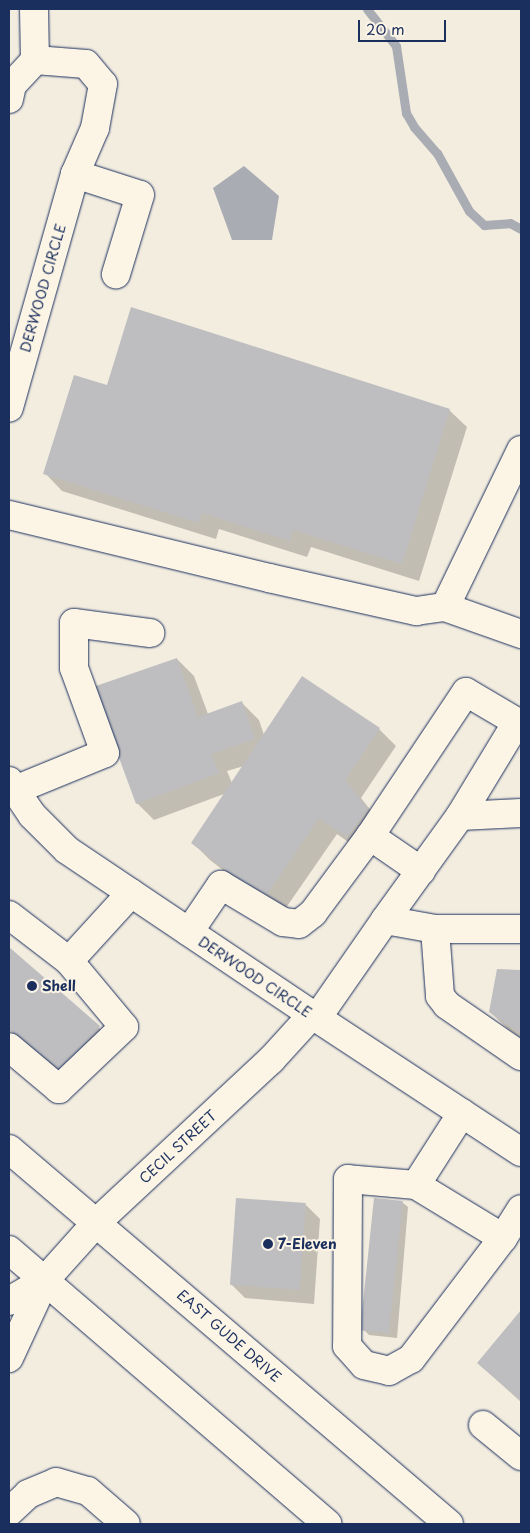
<!DOCTYPE html>
<html>
<head>
<meta charset="utf-8">
<style>
  body { margin:0 }
  #map { position:relative; width:530px; height:1533px; overflow:hidden; background:#f3ede0; font-family:"Playpen Sans",sans-serif }
  div>[style] { position:absolute }
  [style*='--x'] { left:calc(var(--x)*1px); top:calc(var(--y)*1px); width:calc(var(--w)*1px); rotate:calc(var(--a)*1deg) }
  .water>* { inset:0; background:#a9acb3 }
  .shadow>* { inset:0; background:#0003 }
  .stream>* { height:9px; margin:-4.5px; padding:0 4.5px; transform-origin:4.5px; border-radius:4.5px; background:#a9acb3 }
  .building>* { inset:0; background:#bebec0; transform-origin:0 0 }
  .roads { filter:drop-shadow(0 0 1px #1b2f5e) drop-shadow(0 0 1px #1b2f5e) }
  .minor>* { height:28px; margin:-14px; padding:0 14px; transform-origin:14px; border-radius:14px; background:#fcf5e5 }
  .major>* { height:28px; margin:-14px; padding:0 14px; transform-origin:14px; border-radius:14px; background:#fcf5e5 }
  .dots>* { width:14px; height:14px; translate:-50% -50%; box-sizing:border-box; border:2px solid #fcf5e5; border-radius:50% }
  span { translate:-50% -50%; white-space:nowrap; text-align:center; line-height:1.15; -webkit-text-stroke:4px #fcf5e5; paint-order:stroke }
  .street-label { font-size:14px; color:#1b2f5e }
  .poi-label { font-size:14px; color:#1b2f5e; font-weight:700 }
  .left { translate:0 -50%; text-align:left }
  .frame { position:absolute; inset:0; border:10px solid #1b2f5e; pointer-events:none }
  .scale { position:absolute; left:358px; top:20px; width:88px; height:22px; box-sizing:border-box; border:2px solid #1b2f5e; border-top:0; padding-left:6px; font-size:15px; line-height:18px; white-space:nowrap; color:#1b2f5e; -webkit-text-stroke:4px #fcf5e5; paint-order:stroke }
</style>
</head>
<body>
<div id="map">
  <div class="water">
    <i style="clip-path:polygon(244px 166px,279px 196px,272px 240px,232px 240px,213px 188px)"></i>
  </div>
  <div class="shadow">
    <i style="clip-path:polygon(107px 386px,449px 410px,467px 427px,419px 581px,311px 547px,307px 557px,219px 529px,216px 539px,62px 491px,45px 473px)"></i>
    <i style="clip-path:polygon(evenodd,177px 659px,194px 676px,208px 714px,241px 702px,259px 720px,264px 735px,379px 729px,396px 746px,361px 798px,384px 827px,365px 854px,337px 834px,281px 915px,210px 860px,192px 842px,224px 794px,154px 820px,137px 803px,177px 659px,244px 766px,232px 783px,227px 771px,244px 766px)"></i>
    <i style="clip-path:polygon(9px 948px,104px 1032px,66px 1077px,9px 1029px)"></i>
    <i style="clip-path:polygon(498px 970px,521px 971px,521px 1038px,508px 1029px,490px 1012px)"></i>
    <i style="clip-path:polygon(402px 1202px,408px 1207px,397px 1338px,369px 1335px,364px 1330px)"></i>
    <i style="clip-path:polygon(306px 1205px,320px 1219px,314px 1304px,245px 1298px,231px 1284px)"></i>
    <i style="clip-path:polygon(521px 1312px,521px 1402px,478px 1363px)"></i>
  </div>
  <div class="stream">
    <i style="--x:367;--y:9;--w:47;--a:51.9"></i>
    <i style="--x:396;--y:46;--w:68;--a:81.5"></i>
    <i style="--x:406;--y:113;--w:16;--a:60"></i>
    <i style="--x:414;--y:127;--w:35;--a:49"></i>
    <i style="--x:437;--y:153;--w:66;--a:61.1"></i>
    <i style="--x:469;--y:211;--w:21;--a:43"></i>
    <i style="--x:484;--y:225;--w:26;--a:-4"></i>
    <i style="--x:510;--y:223;--w:13;--a:29"></i>
  </div>
  <div class="building">
    <i style="clip-path:polygon(131px 307px,450px 409px,402px 564px,293px 530px,290px 541px,202px 513px,199px 523px,43px 474px,74px 375px,107px 385px)"></i>
    <i style="clip-path:polygon(177px 658px,198px 717px,242px 701px,255px 739px,211px 754px,219px 773px,136px 804px,93px 687px)"></i>
    <i style="clip-path:polygon(302px 676px,380px 728px,345px 780px,368px 809px,347px 837px,319px 818px,264px 899px,191px 843px)"></i>
    <i style="clip-path:polygon(9px 947px,100px 1026px,61px 1073px,9px 1030px)"></i>
    <i style="clip-path:polygon(497px 969px,521px 970px,521px 1034px,489px 1012px)"></i>
    <i style="left:236px;top:1198px;width:70px;height:87px;rotate:4deg"></i>
    <i style="left:374px;top:1198px;width:29px;height:133px;rotate:6deg"></i>
    <i style="clip-path:polygon(521px 1310px,521px 1401px,477px 1363px)"></i>
  </div>
  <div class="roads">
    <div class="minor">
      <i style="--x:34;--y:9;--w:51;--a:88.9"></i>
      <i style="--x:9;--y:99;--w:14;--a:-78"></i>
      <i style="--x:12;--y:85;--w:34;--a:-47"></i>
      <i style="--x:35;--y:60;--w:51;--a:4.5"></i>
      <i style="--x:86;--y:64;--w:26;--a:50"></i>
      <i style="--x:103;--y:84;--w:45;--a:100.3"></i>
      <i style="--x:95;--y:128;--w:50;--a:113.5"></i>
      <i style="--x:75;--y:174;--w:243;--a:105.8"></i>
      <i style="--x:75;--y:174;--w:68;--a:17.9"></i>
      <i style="--x:140;--y:195;--w:83;--a:106.9"></i>
      <i style="--x:521;--y:450;--w:174;--a:115.8"></i>
      <i style="--x:445;--y:607;--w:81;--a:19.6"></i>
      <i style="--x:9;--y:515;--w:268;--a:13.6"></i>
      <i style="--x:269;--y:578;--w:151;--a:12.7"></i>
      <i style="--x:416;--y:611;--w:29;--a:-8"></i>
      <i style="--x:9;--y:781;--w:41;--a:55.9"></i>
      <i style="--x:32;--y:815;--w:49;--a:45"></i>
      <i style="--x:67;--y:850;--w:301;--a:33.9"></i>
      <i style="--x:317;--y:1018;--w:244;--a:33.3"></i>
      <i style="--x:15;--y:790;--w:97;--a:-22.3"></i>
      <i style="--x:105;--y:753;--w:90;--a:-110"></i>
      <i style="--x:74;--y:668;--w:45;--a:-90"></i>
      <i style="--x:74;--y:623;--w:77;--a:7.5"></i>
      <i style="--x:370;--y:836;--w:173;--a:-56.3"></i>
      <i style="--x:466;--y:692;--w:59;--a:30.5"></i>
      <i style="--x:517;--y:722;--w:110;--a:121.2"></i>
      <i style="--x:9;--y:915;--w:76;--a:37.5"></i>
      <i style="--x:69;--y:961;--w:86;--a:50.2"></i>
      <i style="--x:124;--y:1027;--w:90;--a:136.4"></i>
      <i style="--x:59;--y:1089;--w:65;--a:-140"></i>
      <i style="--x:385;--y:920;--w:128;--a:-54.2"></i>
      <i style="--x:460;--y:816;--w:61;--a:-2.8"></i>
      <i style="--x:435;--y:929;--w:86;--a:0"></i>
      <i style="--x:189;--y:932;--w:57;--a:-55.8"></i>
      <i style="--x:221;--y:885;--w:72;--a:30.8"></i>
      <i style="--x:283;--y:922;--w:16;--a:7"></i>
      <i style="--x:299;--y:924;--w:18;--a:-38"></i>
      <i style="--x:313;--y:913;--w:96;--a:-53.5"></i>
      <i style="--x:370;--y:836;--w:62;--a:34.5"></i>
      <i style="--x:69;--y:961;--w:92;--a:-47.6"></i>
      <i style="--x:317;--y:1018;--w:119;--a:-55.2"></i>
      <i style="--x:385;--y:920;--w:51;--a:10.2"></i>
      <i style="--x:435;--y:929;--w:67;--a:85.7"></i>
      <i style="--x:440;--y:996;--w:11;--a:52"></i>
      <i style="--x:447;--y:1005;--w:90;--a:34.6"></i>
      <i style="--x:462;--y:1113;--w:85;--a:122.6"></i>
      <i style="--x:416;--y:1185;--w:68;--a:-175"></i>
      <i style="--x:348;--y:1179;--w:167;--a:90.3"></i>
      <i style="--x:347;--y:1346;--w:25;--a:48"></i>
      <i style="--x:364;--y:1365;--w:26;--a:13"></i>
      <i style="--x:389;--y:1371;--w:25;--a:-29"></i>
      <i style="--x:411;--y:1359;--w:152;--a:-52.8"></i>
      <i style="--x:503;--y:1238;--w:34;--a:-58"></i>
      <i style="--x:416;--y:1185;--w:102;--a:31.3"></i>
      <i style="--x:9;--y:1301;--w:42;--a:-30.3"></i>
      <i style="--x:9;--y:1358;--w:86;--a:-65.2"></i>
      <i style="--x:45;--y:1280;--w:78;--a:-48.1"></i>
      <i style="--x:97;--y:1222;--w:238;--a:-43"></i>
      <i style="--x:271;--y:1060;--w:61;--a:-47.7"></i>
      <i style="--x:483;--y:1425;--w:49;--a:39.2"></i>
      <i style="--x:9;--y:1512;--w:26;--a:-43"></i>
      <i style="--x:28;--y:1494;--w:30;--a:-23"></i>
      <i style="--x:56;--y:1482;--w:33;--a:16"></i>
      <i style="--x:88;--y:1491;--w:50;--a:41"></i>
    </div>
    <div class="major">
      <i style="--x:9;--y:1149;--w:578;--a:40.44"></i>
      <i style="--x:9;--y:1250;--w:420;--a:40.7"></i>
    </div>
  </div>
  <div class="dots">
    <i style="left:32px;top:986px;background:#1b2f5e"></i>
    <i style="left:268px;top:1244px;background:#1b2f5e"></i>
  </div>
  <div class="street-label">
    <span style="left:43px;top:288px;rotate:-74deg">DERWOOD CIRCLE</span>
    <span style="left:255px;top:977px;rotate:34deg">DERWOOD CIRCLE</span>
    <span style="left:178px;top:1147px;rotate:-43deg">CECIL STREET</span>
    <span style="left:229px;top:1336px;rotate:41deg">EAST GUDE DRIVE</span>
  </div>
  <div class="poi-label">
    <span class="left" style="left:42px;top:986px">Shell</span>
    <span class="left" style="left:278px;top:1244px">7-Eleven</span>
  </div>
  <div class="frame"></div>
  <div class="scale">20 m</div>
</div>
</body>
</html>
